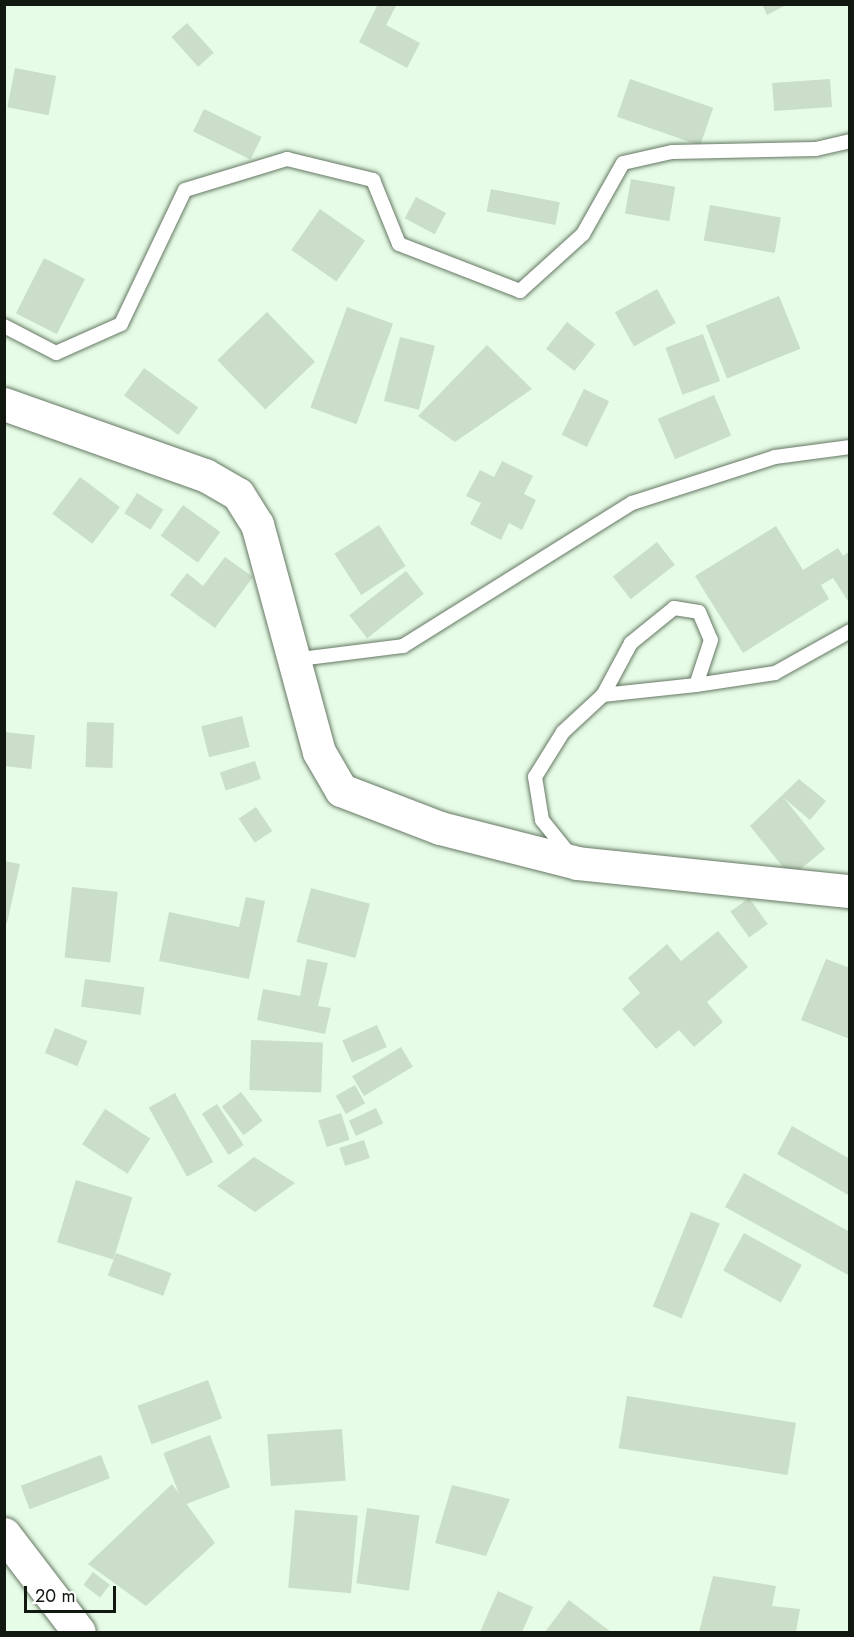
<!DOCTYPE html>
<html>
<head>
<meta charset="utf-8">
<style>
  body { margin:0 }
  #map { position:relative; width:854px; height:1637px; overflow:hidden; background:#e7fce6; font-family:Jost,sans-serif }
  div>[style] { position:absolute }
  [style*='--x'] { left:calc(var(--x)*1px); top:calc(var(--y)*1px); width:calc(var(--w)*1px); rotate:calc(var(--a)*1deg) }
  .building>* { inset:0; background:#cadec8; transform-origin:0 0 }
  .roads { filter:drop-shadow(0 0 2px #657864) drop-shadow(0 0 2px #657864) }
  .lane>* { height:14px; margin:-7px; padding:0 7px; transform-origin:7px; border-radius:7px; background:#fff }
  .secondary>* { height:33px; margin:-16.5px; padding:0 16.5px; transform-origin:16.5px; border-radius:16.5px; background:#fff }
  .primary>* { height:33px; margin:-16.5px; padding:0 16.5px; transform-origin:16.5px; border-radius:16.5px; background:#fff }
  span { translate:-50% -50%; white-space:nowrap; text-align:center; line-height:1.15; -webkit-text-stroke:6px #fff; paint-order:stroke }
  .frame { position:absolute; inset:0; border:6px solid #101810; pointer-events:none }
  .scale { position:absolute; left:24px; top:1586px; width:92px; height:27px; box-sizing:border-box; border:3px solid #101810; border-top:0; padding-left:8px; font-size:18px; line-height:21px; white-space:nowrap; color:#101810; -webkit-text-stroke:4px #fff; paint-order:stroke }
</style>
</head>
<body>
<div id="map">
  <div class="building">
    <i style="clip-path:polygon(378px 4px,397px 4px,386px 25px,420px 43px,407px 68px,359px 42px)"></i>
    <i style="clip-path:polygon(762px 4px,788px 4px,767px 15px)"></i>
    <i style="left:187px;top:23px;width:40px;height:21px;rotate:48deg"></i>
    <i style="left:15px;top:68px;width:42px;height:40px;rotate:11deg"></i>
    <i style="left:630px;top:79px;width:88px;height:40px;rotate:19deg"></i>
    <i style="left:830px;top:79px;width:28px;height:58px;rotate:86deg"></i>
    <i style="left:204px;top:109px;width:64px;height:25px;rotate:26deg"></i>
    <i style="left:631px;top:179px;width:45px;height:35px;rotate:10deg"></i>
    <i style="left:491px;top:189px;width:70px;height:23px;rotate:11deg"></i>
    <i style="left:416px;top:197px;width:34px;height:24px;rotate:28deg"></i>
    <i style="left:710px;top:205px;width:72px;height:36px;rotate:10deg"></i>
    <i style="left:320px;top:209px;width:55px;height:50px;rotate:35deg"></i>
    <i style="left:44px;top:258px;width:46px;height:62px;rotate:27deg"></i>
    <i style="left:657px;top:289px;width:39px;height:48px;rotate:61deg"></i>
    <i style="left:779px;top:296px;width:57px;height:79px;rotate:68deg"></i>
    <i style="left:347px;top:307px;width:49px;height:107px;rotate:20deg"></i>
    <i style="left:267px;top:312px;width:69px;height:69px;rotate:46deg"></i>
    <i style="left:567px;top:322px;width:36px;height:34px;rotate:38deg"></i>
    <i style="left:703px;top:334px;width:50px;height:40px;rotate:70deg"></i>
    <i style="left:400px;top:337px;width:36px;height:66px;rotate:14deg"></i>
    <i style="clip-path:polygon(487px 345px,532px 389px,455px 442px,418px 416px)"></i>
    <i style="left:144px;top:368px;width:67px;height:34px;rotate:36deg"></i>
    <i style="left:584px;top:389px;width:28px;height:51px;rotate:26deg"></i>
    <i style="left:714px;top:395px;width:44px;height:61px;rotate:67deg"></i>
    <i style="clip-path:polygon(502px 461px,533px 476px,524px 494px,536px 500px,522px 530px,509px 523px,501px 540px,470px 524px,481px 503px,466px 496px,480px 470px,494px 477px)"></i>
    <i style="left:80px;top:477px;width:50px;height:46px;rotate:37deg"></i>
    <i style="left:137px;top:493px;width:31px;height:24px;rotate:32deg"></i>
    <i style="left:183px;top:505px;width:46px;height:38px;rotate:36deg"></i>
    <i style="left:379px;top:525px;width:49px;height:53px;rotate:57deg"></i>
    <i style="clip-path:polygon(776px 526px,803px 570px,838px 548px,843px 556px,850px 551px,850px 604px,833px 578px,821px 585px,829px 599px,743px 653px,695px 576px)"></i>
    <i style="left:657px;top:542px;width:29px;height:56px;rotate:52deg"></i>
    <i style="clip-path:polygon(225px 557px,253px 577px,215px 628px,170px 595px,187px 573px,203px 586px)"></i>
    <i style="left:406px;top:571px;width:29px;height:72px;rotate:52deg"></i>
    <i style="left:242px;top:716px;width:32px;height:42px;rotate:76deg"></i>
    <i style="left:87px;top:722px;width:27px;height:45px;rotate:2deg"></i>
    <i style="left:4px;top:732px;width:31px;height:34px;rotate:6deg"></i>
    <i style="left:255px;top:761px;width:19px;height:37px;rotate:72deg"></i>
    <i style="clip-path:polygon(799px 779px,826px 801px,810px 820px,784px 798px,825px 849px,791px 877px,750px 826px)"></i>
    <i style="left:256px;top:807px;width:29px;height:21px;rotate:56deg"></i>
    <i style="clip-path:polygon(4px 861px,20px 864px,7px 923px,4px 923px)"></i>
    <i style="left:72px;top:887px;width:46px;height:71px;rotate:6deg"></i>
    <i style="left:311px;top:888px;width:61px;height:56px;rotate:15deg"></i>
    <i style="clip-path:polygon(246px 897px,265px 901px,249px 979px,159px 961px,169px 912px,239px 927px)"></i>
    <i style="left:749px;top:898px;width:32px;height:23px;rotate:54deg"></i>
    <i style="clip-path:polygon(718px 931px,748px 967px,707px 1002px,723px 1022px,694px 1047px,679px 1030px,656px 1049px,622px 1009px,640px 993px,628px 978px,667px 944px,681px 961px)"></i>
    <i style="clip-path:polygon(307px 959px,328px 963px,318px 1006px,331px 1008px,325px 1034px,257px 1020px,263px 989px,300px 996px)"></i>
    <i style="clip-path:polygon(826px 959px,850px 968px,850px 1039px,801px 1020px)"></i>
    <i style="left:85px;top:979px;width:60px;height:28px;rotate:8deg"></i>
    <i style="left:377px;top:1025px;width:24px;height:38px;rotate:66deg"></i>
    <i style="left:55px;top:1028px;width:35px;height:27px;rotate:22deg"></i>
    <i style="left:251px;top:1040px;width:72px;height:50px;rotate:2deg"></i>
    <i style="left:401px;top:1047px;width:23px;height:57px;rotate:59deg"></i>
    <i style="left:355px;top:1085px;width:21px;height:22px;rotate:61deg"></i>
    <i style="left:241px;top:1092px;width:36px;height:24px;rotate:53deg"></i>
    <i style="left:175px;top:1093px;width:79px;height:30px;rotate:61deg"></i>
    <i style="left:217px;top:1104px;width:49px;height:18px;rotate:57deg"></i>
    <i style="left:376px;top:1108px;width:17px;height:30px;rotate:65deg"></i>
    <i style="left:105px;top:1109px;width:54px;height:42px;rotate:33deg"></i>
    <i style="left:341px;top:1113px;width:28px;height:24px;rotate:72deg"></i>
    <i style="clip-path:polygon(792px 1126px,850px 1159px,850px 1196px,777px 1154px)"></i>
    <i style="left:364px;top:1140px;width:19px;height:26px;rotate:72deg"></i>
    <i style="clip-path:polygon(254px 1157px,295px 1183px,255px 1212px,217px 1186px)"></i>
    <i style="clip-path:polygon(744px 1173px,850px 1232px,850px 1276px,725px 1207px)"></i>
    <i style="left:76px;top:1180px;width:59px;height:65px;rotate:17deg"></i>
    <i style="left:691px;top:1212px;width:31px;height:102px;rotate:22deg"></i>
    <i style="left:744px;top:1233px;width:66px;height:43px;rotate:29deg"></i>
    <i style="left:116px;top:1253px;width:59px;height:24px;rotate:20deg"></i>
    <i style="left:208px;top:1380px;width:41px;height:75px;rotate:70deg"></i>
    <i style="left:627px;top:1396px;width:171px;height:53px;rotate:9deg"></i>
    <i style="left:342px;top:1429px;width:52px;height:75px;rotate:86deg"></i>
    <i style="left:210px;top:1435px;width:56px;height:50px;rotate:69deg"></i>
    <i style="left:101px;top:1455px;width:25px;height:86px;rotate:69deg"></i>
    <i style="clip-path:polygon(172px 1484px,215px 1543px,146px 1606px,88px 1564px)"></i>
    <i style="clip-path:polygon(452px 1485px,510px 1499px,486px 1556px,435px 1543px)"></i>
    <i style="left:367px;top:1508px;width:53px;height:76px;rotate:8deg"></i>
    <i style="left:295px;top:1510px;width:63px;height:78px;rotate:5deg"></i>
    <i style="left:93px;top:1572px;width:21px;height:16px;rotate:37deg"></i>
    <i style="clip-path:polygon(713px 1576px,776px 1586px,772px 1606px,800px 1609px,796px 1632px,699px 1632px)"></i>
    <i style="clip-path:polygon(498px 1591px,533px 1607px,522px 1632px,480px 1632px)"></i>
    <i style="clip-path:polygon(569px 1600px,611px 1632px,545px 1632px)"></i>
  </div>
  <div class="roads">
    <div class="lane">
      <i style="--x:4;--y:326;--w:59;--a:27.4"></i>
      <i style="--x:56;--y:353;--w:71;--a:-24"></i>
      <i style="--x:121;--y:324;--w:148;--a:-64.5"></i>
      <i style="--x:185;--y:190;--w:107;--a:-16.9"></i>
      <i style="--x:287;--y:159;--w:89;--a:13.7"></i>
      <i style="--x:373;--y:180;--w:69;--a:67.9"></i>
      <i style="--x:399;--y:244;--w:130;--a:21.2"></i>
      <i style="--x:520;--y:291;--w:85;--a:-42.1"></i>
      <i style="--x:583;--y:234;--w:81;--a:-60.6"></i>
      <i style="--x:623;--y:163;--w:50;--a:-12.7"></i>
      <i style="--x:672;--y:152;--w:144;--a:-1.2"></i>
      <i style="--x:816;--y:149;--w:35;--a:-13"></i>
      <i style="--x:292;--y:660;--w:112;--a:-7.2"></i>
      <i style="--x:403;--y:646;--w:270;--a:-32"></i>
      <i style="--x:632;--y:503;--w:150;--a:-17.8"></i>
      <i style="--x:775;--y:457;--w:76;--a:-7.6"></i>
      <i style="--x:696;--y:685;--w:80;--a:-8.6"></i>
      <i style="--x:775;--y:673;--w:86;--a:-29.2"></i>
      <i style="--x:570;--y:855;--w:45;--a:-128.7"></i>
      <i style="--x:542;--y:820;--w:44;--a:-99.2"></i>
      <i style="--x:535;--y:777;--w:53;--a:-58.1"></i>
      <i style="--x:563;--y:732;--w:54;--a:-42.8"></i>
      <i style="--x:603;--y:695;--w:59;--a:-61.7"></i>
      <i style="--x:631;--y:643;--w:55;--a:-39.1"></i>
      <i style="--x:674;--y:608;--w:25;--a:9"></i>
      <i style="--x:699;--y:612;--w:30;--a:67"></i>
      <i style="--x:711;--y:640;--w:47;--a:108.4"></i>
      <i style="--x:696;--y:685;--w:94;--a:173.9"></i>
    </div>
    <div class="secondary">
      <i style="--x:4;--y:1534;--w:123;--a:52.6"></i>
    </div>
    <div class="primary">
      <i style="--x:4;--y:404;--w:213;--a:19.5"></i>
      <i style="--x:205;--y:475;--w:38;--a:30"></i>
      <i style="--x:238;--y:494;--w:36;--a:58"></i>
      <i style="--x:257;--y:524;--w:236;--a:74.8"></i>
      <i style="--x:319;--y:752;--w:44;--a:59.9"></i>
      <i style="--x:341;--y:790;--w:106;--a:21"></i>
      <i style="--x:440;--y:828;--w:141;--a:14.3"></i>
      <i style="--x:577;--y:863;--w:274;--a:5.9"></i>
    </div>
  </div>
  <div class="frame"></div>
  <div class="scale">20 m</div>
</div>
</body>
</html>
